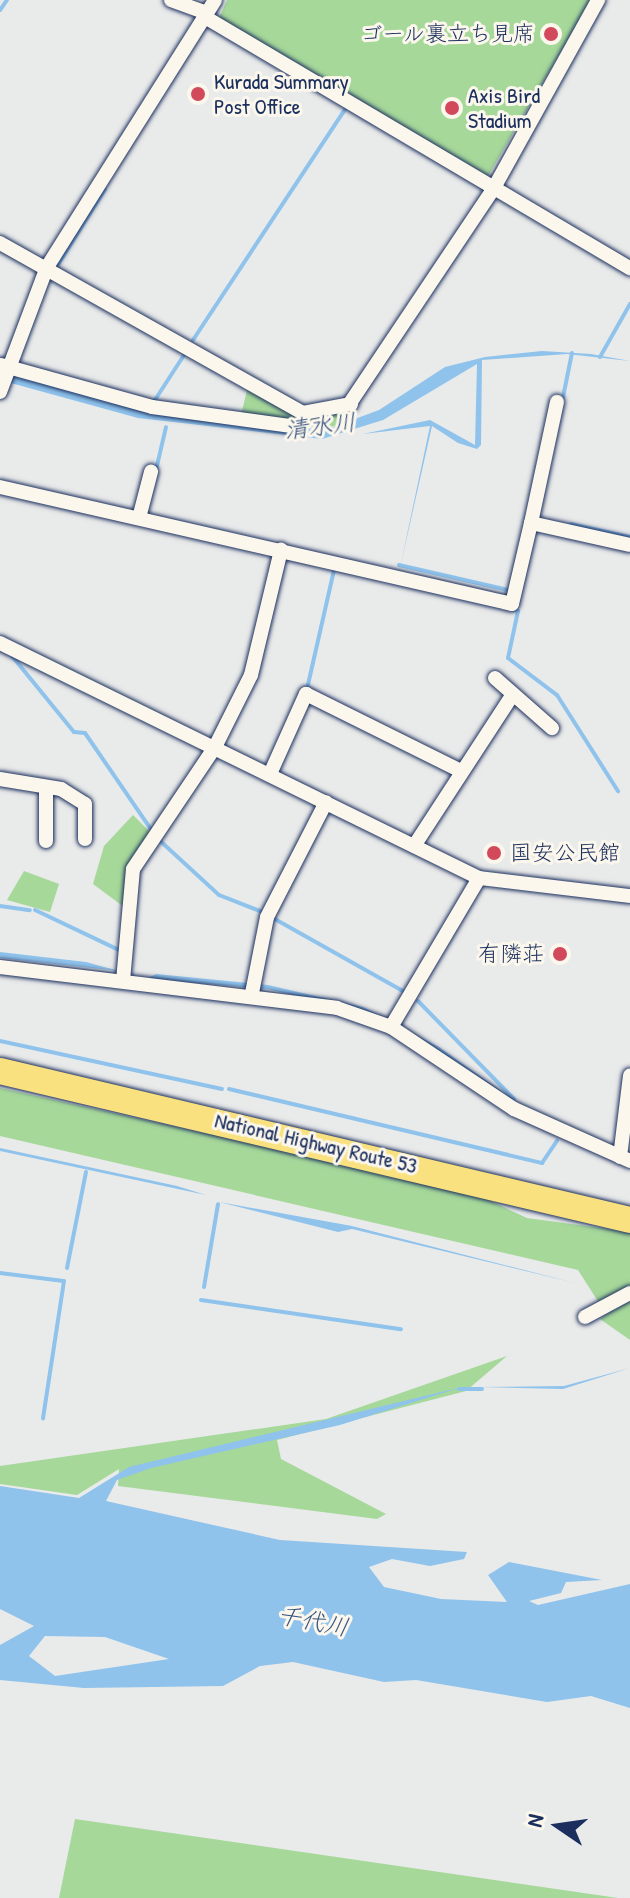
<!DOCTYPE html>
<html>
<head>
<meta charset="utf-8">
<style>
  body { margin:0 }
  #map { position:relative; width:630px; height:1898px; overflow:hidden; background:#e9eaea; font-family:"Patrick Hand","Klee One",sans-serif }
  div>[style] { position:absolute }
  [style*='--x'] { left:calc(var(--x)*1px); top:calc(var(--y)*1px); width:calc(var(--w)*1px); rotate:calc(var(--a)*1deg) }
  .green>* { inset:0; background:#a6d89a }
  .water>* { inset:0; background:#8fc3ec }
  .stream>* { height:4px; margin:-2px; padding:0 2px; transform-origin:2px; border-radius:2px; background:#8fc3ec }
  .roads { filter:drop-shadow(0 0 2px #1b2f5e) drop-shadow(0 0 2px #1b2f5e) }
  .street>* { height:14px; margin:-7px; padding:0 7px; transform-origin:7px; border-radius:7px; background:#fbf7ec }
  .highway>* { height:26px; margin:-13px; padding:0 13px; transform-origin:13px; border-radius:13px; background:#fae180 }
  .dots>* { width:22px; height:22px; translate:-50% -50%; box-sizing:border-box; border:4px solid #fbf7ec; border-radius:50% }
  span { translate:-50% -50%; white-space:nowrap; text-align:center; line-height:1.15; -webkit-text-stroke:6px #fbf7ec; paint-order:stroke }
  .poi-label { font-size:22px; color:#1b2f5e }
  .right { translate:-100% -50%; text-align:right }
  .left { translate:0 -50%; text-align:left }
  .street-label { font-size:22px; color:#1b2f5e }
  .water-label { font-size:24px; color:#385482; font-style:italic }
  .north { position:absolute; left:518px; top:1786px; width:80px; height:80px; -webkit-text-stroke:6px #fbf7ec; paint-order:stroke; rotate:283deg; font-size:22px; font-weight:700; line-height:32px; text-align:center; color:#1b2f5e }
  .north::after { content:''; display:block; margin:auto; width:28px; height:36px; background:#1b2f5e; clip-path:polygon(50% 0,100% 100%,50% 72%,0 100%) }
</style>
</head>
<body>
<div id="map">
  <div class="green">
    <i style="clip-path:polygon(227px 0,591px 0,488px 176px,219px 18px)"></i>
    <i style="clip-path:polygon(248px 386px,310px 420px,327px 417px,324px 428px,240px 419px)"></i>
    <i style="clip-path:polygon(349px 408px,353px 421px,327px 428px,330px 416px)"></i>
    <i style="clip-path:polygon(133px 815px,152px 834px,124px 907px,93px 884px,104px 846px)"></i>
    <i style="clip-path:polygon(24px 871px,59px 884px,50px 912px,7px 900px)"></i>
    <i style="clip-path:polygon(0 1088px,471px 1192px,527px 1218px,630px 1232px,630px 1288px,599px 1303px,578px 1270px,0 1136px)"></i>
    <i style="clip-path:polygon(630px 1297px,630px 1340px,600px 1319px)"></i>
    <i style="clip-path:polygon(507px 1356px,466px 1391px,277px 1440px,281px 1459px,386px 1514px,377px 1519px,118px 1486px,119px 1469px,77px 1495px,0 1484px,0 1466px,326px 1419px)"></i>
    <i style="clip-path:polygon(75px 1819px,618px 1898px,619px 1898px,59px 1898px)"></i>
  </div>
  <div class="water">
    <i style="clip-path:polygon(542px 351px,591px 354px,630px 361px,567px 354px,482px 360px,481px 445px,477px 449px,458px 443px,432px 426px,400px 568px,430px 426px,363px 434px,430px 420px,475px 445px,477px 364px,383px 420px,322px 439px,138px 418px,0 380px,0 369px,270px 428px,328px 429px,379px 410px,445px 367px,485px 357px)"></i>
    <i style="clip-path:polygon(0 952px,86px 962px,119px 971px,0 958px)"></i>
    <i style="clip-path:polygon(156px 974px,268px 985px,363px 1007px,439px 1047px,526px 1109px,630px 1154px,546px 1122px,341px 1006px,267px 989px,146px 979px)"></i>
    <i style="clip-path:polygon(0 1148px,177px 1186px,206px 1195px,0 1151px)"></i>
    <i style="clip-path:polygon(219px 1202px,352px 1226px,575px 1283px,352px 1229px,338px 1232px)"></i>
    <i style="clip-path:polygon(630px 1368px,563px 1389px,479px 1387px,564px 1386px)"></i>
    <i style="clip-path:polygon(evenodd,462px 1387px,340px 1425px,151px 1468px,117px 1480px,106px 1501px,280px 1540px,467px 1552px,464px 1559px,430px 1566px,392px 1559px,369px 1567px,384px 1587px,441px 1599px,507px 1602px,488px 1575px,509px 1562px,602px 1580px,566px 1582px,561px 1593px,529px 1601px,538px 1605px,630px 1584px,630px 1708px,591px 1696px,547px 1702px,416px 1680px,384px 1682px,293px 1662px,260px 1666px,223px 1686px,84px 1688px,0 1680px,0 1645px,34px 1626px,0 1609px,0 1486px,79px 1498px,129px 1467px,462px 1387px,45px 1636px,105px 1637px,169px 1659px,55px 1676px,29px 1656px,45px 1636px)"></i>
  </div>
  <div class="stream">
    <i style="--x:0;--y:10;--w:12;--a:-55"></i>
    <i style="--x:59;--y:263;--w:87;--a:-58.1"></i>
    <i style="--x:193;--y:340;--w:278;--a:-56.6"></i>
    <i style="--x:600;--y:357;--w:61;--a:-60.5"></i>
    <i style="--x:562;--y:402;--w:50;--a:-78.5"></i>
    <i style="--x:153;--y:403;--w:61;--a:-57.1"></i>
    <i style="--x:156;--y:470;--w:44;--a:-76.9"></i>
    <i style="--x:571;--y:524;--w:60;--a:12.4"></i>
    <i style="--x:399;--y:565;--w:112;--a:12.9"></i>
    <i style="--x:512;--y:609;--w:6;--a:18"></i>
    <i style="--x:518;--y:611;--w:48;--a:102"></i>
    <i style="--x:508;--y:658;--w:61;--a:37.1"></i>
    <i style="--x:557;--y:695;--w:114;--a:57.6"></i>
    <i style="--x:12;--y:656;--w:98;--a:50.8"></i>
    <i style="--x:74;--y:732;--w:11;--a:5"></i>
    <i style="--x:85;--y:733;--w:119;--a:55.6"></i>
    <i style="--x:307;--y:689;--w:122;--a:-77.2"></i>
    <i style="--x:157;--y:838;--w:84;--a:42.6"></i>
    <i style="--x:219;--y:895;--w:49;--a:21.4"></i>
    <i style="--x:0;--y:906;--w:30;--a:8"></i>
    <i style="--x:35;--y:910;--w:95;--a:25.5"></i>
    <i style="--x:273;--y:918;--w:151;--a:29.3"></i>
    <i style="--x:418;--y:1001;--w:137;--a:45.6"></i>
    <i style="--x:0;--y:1041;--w:227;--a:12.2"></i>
    <i style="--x:229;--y:1089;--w:322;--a:13.3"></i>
    <i style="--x:542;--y:1163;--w:27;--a:-56"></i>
    <i style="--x:67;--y:1268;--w:98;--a:-78.8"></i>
    <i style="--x:0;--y:1273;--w:64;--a:7.1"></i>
    <i style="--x:64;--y:1281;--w:139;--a:98.7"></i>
    <i style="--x:204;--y:1287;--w:84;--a:-80.4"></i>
    <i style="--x:201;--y:1300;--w:202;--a:8.3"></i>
    <i style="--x:459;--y:1389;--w:23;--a:0"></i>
  </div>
  <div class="roads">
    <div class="street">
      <i style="--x:171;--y:0;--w:38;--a:20"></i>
      <i style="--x:205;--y:17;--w:494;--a:30.6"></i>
      <i style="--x:0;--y:243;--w:347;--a:29.3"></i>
      <i style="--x:303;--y:413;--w:49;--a:-10.6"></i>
      <i style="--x:1;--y:365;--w:157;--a:15.5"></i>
      <i style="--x:152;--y:407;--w:139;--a:7.8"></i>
      <i style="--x:0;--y:392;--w:134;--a:-69.4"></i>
      <i style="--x:47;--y:267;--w:315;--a:-57.8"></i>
      <i style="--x:350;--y:403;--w:261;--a:-56.2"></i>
      <i style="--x:495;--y:186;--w:213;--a:-61"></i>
      <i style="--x:0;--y:487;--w:525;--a:12.87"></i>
      <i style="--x:512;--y:604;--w:83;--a:-76.8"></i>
      <i style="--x:531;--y:523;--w:101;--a:12.5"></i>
      <i style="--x:139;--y:518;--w:48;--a:-75.4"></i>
      <i style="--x:531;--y:523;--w:124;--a:-77.9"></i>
      <i style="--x:0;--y:643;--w:534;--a:26.13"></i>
      <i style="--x:479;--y:878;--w:152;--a:6.8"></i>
      <i style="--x:495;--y:678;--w:76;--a:41.3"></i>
      <i style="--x:270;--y:774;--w:88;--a:-65.8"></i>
      <i style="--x:306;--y:694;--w:173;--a:26.4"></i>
      <i style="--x:0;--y:779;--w:62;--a:9.3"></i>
      <i style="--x:61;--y:789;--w:28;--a:32"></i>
      <i style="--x:85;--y:804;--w:35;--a:90"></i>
      <i style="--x:46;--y:841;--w:54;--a:-90"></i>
      <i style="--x:414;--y:846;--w:181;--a:-56.9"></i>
      <i style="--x:0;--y:967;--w:339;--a:6.9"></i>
      <i style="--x:337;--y:1008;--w:57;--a:19.4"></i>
      <i style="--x:391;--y:1027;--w:148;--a:33.7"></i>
      <i style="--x:514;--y:1109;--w:127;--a:24.1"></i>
      <i style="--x:123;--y:981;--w:112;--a:-84.9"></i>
      <i style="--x:133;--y:869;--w:147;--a:-56.1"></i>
      <i style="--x:215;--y:747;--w:80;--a:-63.4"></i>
      <i style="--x:251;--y:675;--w:129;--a:-76.5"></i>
      <i style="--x:252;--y:993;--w:77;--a:-78.8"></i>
      <i style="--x:267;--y:917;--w:129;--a:-62.8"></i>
      <i style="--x:391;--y:1027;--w:173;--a:-59.4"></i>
      <i style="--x:620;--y:1157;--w:82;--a:-83"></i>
      <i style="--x:585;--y:1317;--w:51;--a:-28.1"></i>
    </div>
    <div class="highway">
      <i style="--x:0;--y:1071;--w:647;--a:13.31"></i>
    </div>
  </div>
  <div class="dots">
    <i style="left:551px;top:34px;background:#d1495b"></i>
    <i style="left:198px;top:94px;background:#d1495b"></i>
    <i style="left:452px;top:108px;background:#d1495b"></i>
    <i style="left:494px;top:853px;background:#d1495b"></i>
    <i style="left:560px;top:954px;background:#d1495b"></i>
  </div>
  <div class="poi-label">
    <span class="right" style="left:535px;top:34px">ゴール裏立ち見席</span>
    <span class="left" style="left:214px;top:94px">Kurada Summary<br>Post Office</span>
    <span class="left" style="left:468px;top:108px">Axis Bird<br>Stadium</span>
    <span class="left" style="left:510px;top:853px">国安公民館</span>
    <span class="right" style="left:544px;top:954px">有隣荘</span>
  </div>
  <div class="street-label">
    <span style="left:316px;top:1143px;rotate:13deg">National Highway Route 53</span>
  </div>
  <div class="water-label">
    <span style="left:320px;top:426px;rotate:-7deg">清水川</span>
    <span style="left:313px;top:1621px;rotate:11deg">千代川</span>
  </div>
  <div class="north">N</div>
</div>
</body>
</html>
